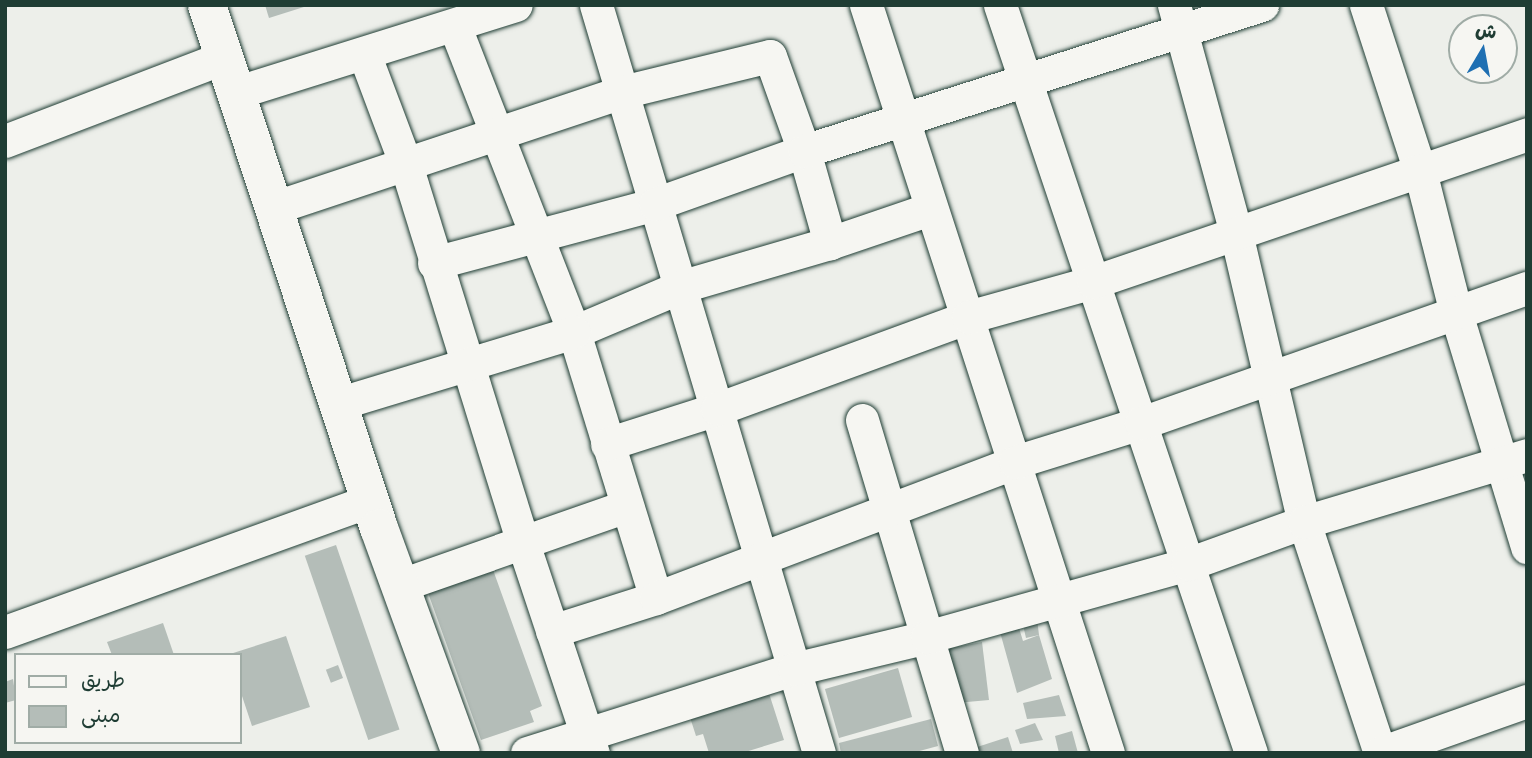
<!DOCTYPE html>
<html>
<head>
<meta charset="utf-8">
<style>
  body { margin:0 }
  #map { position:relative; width:1532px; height:758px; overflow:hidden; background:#edefea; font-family:Delius,"Playpen Sans Arabic",sans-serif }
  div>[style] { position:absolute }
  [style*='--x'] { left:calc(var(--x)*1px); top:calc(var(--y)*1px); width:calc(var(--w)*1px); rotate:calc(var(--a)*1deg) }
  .building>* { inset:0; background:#b4bdb8; transform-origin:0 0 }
  .roads { filter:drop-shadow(0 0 2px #1f3d34) drop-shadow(0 0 2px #1f3d34) }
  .minor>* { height:33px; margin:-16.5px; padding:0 16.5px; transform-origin:16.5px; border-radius:16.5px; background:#f6f6f2 }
  .major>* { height:38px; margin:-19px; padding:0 19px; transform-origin:19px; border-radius:19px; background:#f6f6f2 }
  span { translate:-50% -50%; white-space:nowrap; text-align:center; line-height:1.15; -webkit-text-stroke:7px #f6f6f2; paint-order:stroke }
  .frame { position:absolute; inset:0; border:7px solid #1f3d34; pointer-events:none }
  .legend { position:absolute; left:14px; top:653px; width:228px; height:91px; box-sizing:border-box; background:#f6f6f2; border:2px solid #a0aca6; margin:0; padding:9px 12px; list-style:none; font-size:21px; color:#1f3d34 }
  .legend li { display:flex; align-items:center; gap:14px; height:35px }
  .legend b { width:35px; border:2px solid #a0aca6 }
  .north { position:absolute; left:1448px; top:14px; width:70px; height:70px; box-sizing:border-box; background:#f6f6f2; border:2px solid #a0aca6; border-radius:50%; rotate:10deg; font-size:19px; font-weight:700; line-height:28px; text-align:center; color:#1f3d34 }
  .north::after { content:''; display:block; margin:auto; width:24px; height:32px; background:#1f6fb2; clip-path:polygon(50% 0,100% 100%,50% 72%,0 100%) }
</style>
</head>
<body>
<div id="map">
  <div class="building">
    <i style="clip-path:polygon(265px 5px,307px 5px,307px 6px,269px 18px)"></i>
    <i style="left:336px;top:545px;width:195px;height:33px;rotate:71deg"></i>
    <i style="clip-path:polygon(492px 567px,542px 706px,530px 711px,534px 722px,481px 740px,427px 590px)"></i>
    <i style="clip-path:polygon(1037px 619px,1039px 635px,1026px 638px,1023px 625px)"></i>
    <i style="clip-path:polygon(163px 623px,174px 655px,112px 655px,107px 642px)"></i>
    <i style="clip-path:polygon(1019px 628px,1023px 641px,1039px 635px,1052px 679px,1017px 693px,1000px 632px)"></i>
    <i style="clip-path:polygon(286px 636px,310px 707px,252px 726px,240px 690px,240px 655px,230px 654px)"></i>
    <i style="clip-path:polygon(982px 642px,989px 700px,956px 703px,940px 650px)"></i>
    <i style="left:338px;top:665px;width:14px;height:13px;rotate:69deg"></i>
    <i style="left:898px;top:668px;width:51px;height:76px;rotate:74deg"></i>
    <i style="clip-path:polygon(13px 679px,16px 700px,5px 703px,5px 682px)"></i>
    <i style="clip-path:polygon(767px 687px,784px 740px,742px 753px,709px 753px,703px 734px,696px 736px,688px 711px)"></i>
    <i style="clip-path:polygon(1059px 695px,1066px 716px,1027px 719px,1023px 703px)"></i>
    <i style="clip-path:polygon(931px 719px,938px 746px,912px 753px,841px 753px,839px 743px)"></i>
    <i style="clip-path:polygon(1035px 723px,1043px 740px,1020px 744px,1015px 730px)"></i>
    <i style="clip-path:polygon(1072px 731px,1078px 753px,1059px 753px,1055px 736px)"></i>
    <i style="clip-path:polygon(1008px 737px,1013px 753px,972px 753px,971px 749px)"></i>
  </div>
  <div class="roads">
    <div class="minor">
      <i style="--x:596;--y:5;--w:781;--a:73.4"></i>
      <i style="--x:866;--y:5;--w:786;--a:72.07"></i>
      <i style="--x:1000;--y:5;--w:789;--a:71.45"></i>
      <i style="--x:1174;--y:5;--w:236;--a:74.8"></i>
      <i style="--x:1236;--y:233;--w:297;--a:76.8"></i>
      <i style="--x:1304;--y:522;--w:243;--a:71.8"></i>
      <i style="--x:1366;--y:5;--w:175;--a:72"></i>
      <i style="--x:1420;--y:171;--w:146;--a:75.8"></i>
      <i style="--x:1456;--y:313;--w:245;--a:73.1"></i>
      <i style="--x:455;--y:27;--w:327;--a:68.7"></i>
      <i style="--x:574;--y:332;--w:278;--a:72.9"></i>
      <i style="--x:365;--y:56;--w:116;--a:69.4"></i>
      <i style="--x:406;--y:165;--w:396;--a:72.8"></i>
      <i style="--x:523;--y:543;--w:221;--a:71.6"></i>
      <i style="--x:238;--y:92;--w:291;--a:-17.4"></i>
      <i style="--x:5;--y:141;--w:235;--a:-20.9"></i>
      <i style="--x:276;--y:207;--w:365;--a:-18.4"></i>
      <i style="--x:622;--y:92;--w:152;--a:-13.7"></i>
      <i style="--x:770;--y:56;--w:101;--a:70.3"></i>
      <i style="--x:804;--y:151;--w:96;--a:74.2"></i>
      <i style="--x:830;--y:243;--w:156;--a:163.7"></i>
      <i style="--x:680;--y:287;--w:115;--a:157"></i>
      <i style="--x:574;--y:332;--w:245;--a:163.1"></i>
      <i style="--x:830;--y:243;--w:106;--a:-18.8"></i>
      <i style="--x:434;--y:263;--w:229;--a:-14.9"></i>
      <i style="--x:655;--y:204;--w:158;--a:-19.6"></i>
      <i style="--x:804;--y:151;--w:481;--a:-17.7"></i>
      <i style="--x:862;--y:420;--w:348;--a:73.3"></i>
      <i style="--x:607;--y:444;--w:115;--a:-17.7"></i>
      <i style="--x:717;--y:409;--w:267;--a:-20.1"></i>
      <i style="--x:968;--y:317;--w:130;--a:-15.6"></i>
      <i style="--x:1093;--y:282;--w:459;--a:-18.8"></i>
      <i style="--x:401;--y:585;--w:239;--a:-19.3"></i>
      <i style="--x:552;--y:631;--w:109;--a:-17.6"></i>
      <i style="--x:656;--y:598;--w:384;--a:-20.7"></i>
      <i style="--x:1015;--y:462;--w:132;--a:-17.2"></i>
      <i style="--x:1141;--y:423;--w:409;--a:-19.3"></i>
      <i style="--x:5;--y:632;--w:389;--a:-19.8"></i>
      <i style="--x:527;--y:753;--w:280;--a:-17.5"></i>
      <i style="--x:794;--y:669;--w:137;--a:-13.5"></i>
      <i style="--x:927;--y:637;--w:271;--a:-15.6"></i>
      <i style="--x:1188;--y:564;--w:123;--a:-19.9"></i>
      <i style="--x:1304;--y:522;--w:233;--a:-16.7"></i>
      <i style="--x:1380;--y:753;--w:156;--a:-19.5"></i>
    </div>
    <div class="major">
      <i style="--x:207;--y:5;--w:551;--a:71.8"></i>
      <i style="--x:379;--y:528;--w:239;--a:70"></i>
    </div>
  </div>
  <div class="frame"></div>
  <ul class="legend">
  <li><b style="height:9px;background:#f6f6f2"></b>طريق</li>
  <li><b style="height:19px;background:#b4bdb8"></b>مبنى</li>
  </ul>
  <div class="north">ش</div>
</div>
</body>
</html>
